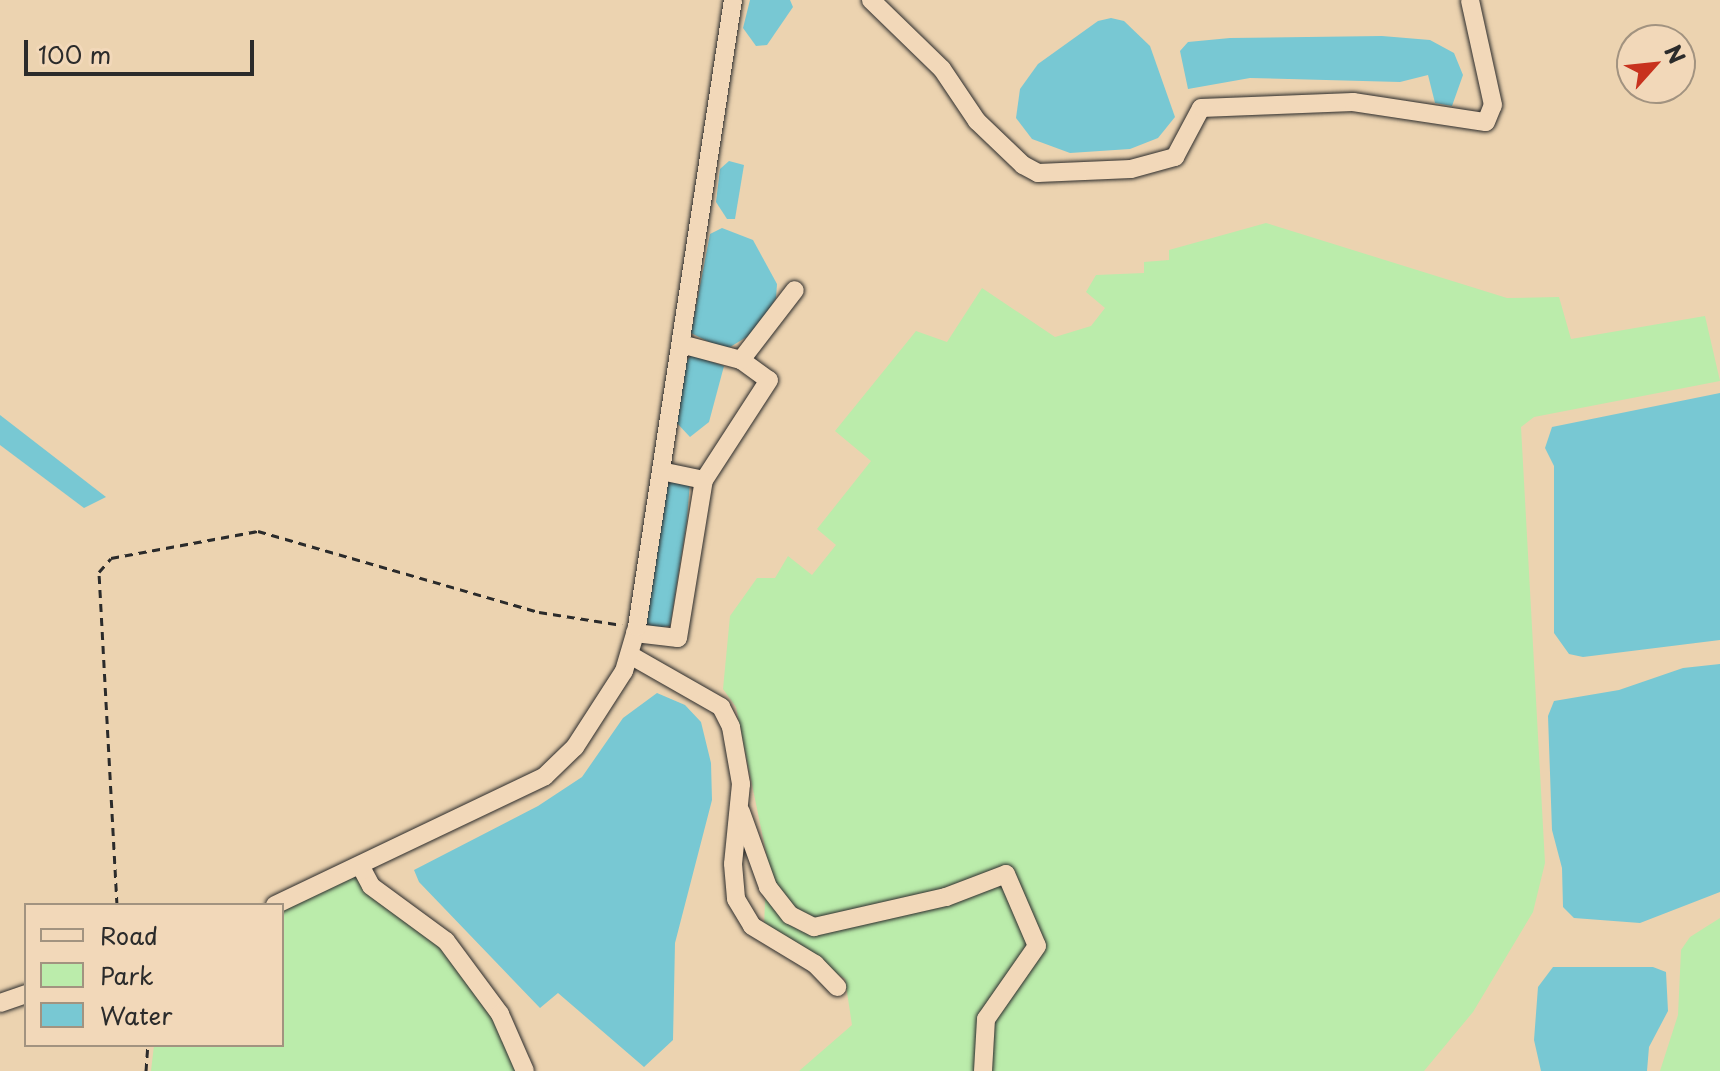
<!DOCTYPE html>
<html>
<head>
<meta charset="utf-8">
<style>
  body { margin:0 }
  #map { position:relative; width:1720px; height:1071px; overflow:hidden; background:#ecd3b0; font-family:"Playpen Sans",sans-serif }
  div>[style] { position:absolute }
  [style*='--x'] { left:calc(var(--x)*1px); top:calc(var(--y)*1px); width:calc(var(--w)*1px); rotate:calc(var(--a)*1deg) }
  .green>* { inset:0; background:#bbecab }
  .water>* { inset:0; background:#78c8d3 }
  .path>* { height:3px; margin-top:-1.5px; transform-origin:0; background:repeating-linear-gradient(90deg,#2b2b2b 0 8px,transparent 0 14px) }
  .roads { filter:drop-shadow(0 0 2px #2b2b2b) drop-shadow(0 0 2px #2b2b2b) }
  .minor>* { height:18px; margin:-9px; padding:0 9px; transform-origin:9px; border-radius:9px; background:#f2d8b9 }
  span { translate:-50% -50%; white-space:nowrap; text-align:center; line-height:1.15; -webkit-text-stroke:6px #f2d8b9; paint-order:stroke }
  .legend { position:absolute; left:24px; top:903px; width:260px; height:144px; box-sizing:border-box; background:#f2d8b9; border:2px solid #a29380; margin:0; padding:10px 14px; list-style:none; font-size:24px; color:#2b2b2b }
  .legend li { display:flex; align-items:center; gap:16px; height:40px }
  .legend b { width:40px; border:2px solid #a29380 }
  .north { position:absolute; left:1616px; top:24px; width:80px; height:80px; box-sizing:border-box; background:#f2d8b9; border:2px solid #a29380; border-radius:50%; rotate:63deg; font-size:22px; font-weight:700; line-height:32px; text-align:center; color:#2b2b2b }
  .north::after { content:''; display:block; margin:auto; width:28px; height:36px; background:#c8321e; clip-path:polygon(50% 0,100% 100%,50% 72%,0 100%) }
  .scale { position:absolute; left:24px; top:40px; width:230px; height:36px; box-sizing:border-box; border:4px solid #2b2b2b; border-top:0; padding-left:10px; font-size:24px; line-height:28px; white-space:nowrap; color:#2b2b2b; -webkit-text-stroke:6px #f2d8b9; paint-order:stroke }
</style>
</head>
<body>
<div id="map">
  <div class="green">
    <i style="clip-path:polygon(1266px 223px,1507px 298px,1559px 297px,1571px 339px,1705px 316px,1720px 381px,1534px 417px,1521px 427px,1545px 863px,1533px 912px,1473px 1012px,1424px 1071px,799px 1071px,852px 1025px,845px 979px,764px 926px,767px 857px,736px 707px,723px 689px,730px 616px,757px 578px,775px 578px,788px 556px,812px 575px,836px 545px,817px 529px,871px 461px,835px 431px,916px 331px,947px 342px,982px 288px,1055px 337px,1091px 326px,1105px 308px,1086px 292px,1096px 275px,1144px 273px,1144px 262px,1169px 260px,1169px 250px)"></i>
    <i style="clip-path:polygon(357px 874px,430px 933px,504px 1035px,518px 1071px,151px 1071px,154px 1045px,282px 1045px,282px 909px)"></i>
    <i style="clip-path:polygon(1720px 918px,1720px 1071px,1660px 1071px,1678px 1015px,1681px 950px,1690px 937px)"></i>
  </div>
  <div class="water">
    <i style="clip-path:polygon(750px 0,790px 0,793px 7px,767px 45px,756px 46px,743px 28px)"></i>
    <i style="clip-path:polygon(1111px 18px,1124px 21px,1150px 46px,1175px 117px,1158px 138px,1130px 149px,1070px 153px,1032px 139px,1016px 118px,1020px 89px,1038px 64px,1098px 21px)"></i>
    <i style="clip-path:polygon(1382px 36px,1430px 40px,1454px 53px,1463px 75px,1452px 106px,1435px 103px,1428px 75px,1400px 82px,1250px 78px,1188px 89px,1180px 51px,1188px 42px,1230px 38px)"></i>
    <i style="clip-path:polygon(729px 161px,744px 165px,735px 219px,727px 219px,716px 202px,720px 169px)"></i>
    <i style="clip-path:polygon(722px 228px,753px 240px,777px 284px,776px 298px,755px 332px,725px 350px,691px 333px,710px 234px)"></i>
    <i style="clip-path:polygon(691px 355px,724px 366px,709px 422px,690px 437px,675px 421px,683px 366px)"></i>
    <i style="clip-path:polygon(1720px 393px,1720px 640px,1583px 657px,1569px 654px,1554px 633px,1554px 466px,1545px 448px,1552px 427px)"></i>
    <i style="clip-path:polygon(0 415px,106px 497px,84px 508px,0 445px)"></i>
    <i style="clip-path:polygon(666px 481px,690px 482px,687px 520px,670px 626px,645px 629px)"></i>
    <i style="clip-path:polygon(1720px 664px,1720px 892px,1640px 923px,1574px 918px,1563px 907px,1562px 868px,1552px 830px,1548px 716px,1554px 701px,1619px 690px,1683px 668px)"></i>
    <i style="clip-path:polygon(657px 693px,685px 705px,701px 722px,711px 763px,712px 800px,675px 943px,673px 1040px,644px 1067px,558px 993px,540px 1008px,419px 882px,414px 870px,538px 806px,582px 777px,623px 718px)"></i>
    <i style="clip-path:polygon(1553px 967px,1653px 967px,1666px 972px,1668px 1011px,1649px 1047px,1647px 1071px,1541px 1071px,1534px 1040px,1538px 987px)"></i>
  </div>
  <div class="path">
    <i style="--x:117;--y:905;--w:333;--a:-93.1"></i>
    <i style="--x:99;--y:572;--w:18;--a:-49"></i>
    <i style="--x:111;--y:558;--w:149;--a:-10.4"></i>
    <i style="--x:258;--y:531;--w:292;--a:16.1"></i>
    <i style="--x:539;--y:612;--w:84;--a:8.9"></i>
    <i style="--x:146;--y:1071;--w:26;--a:-86"></i>
  </div>
  <div class="roads">
    <div class="minor">
      <i style="--x:871;--y:0;--w:99;--a:44.2"></i>
      <i style="--x:942;--y:69;--w:63;--a:56.1"></i>
      <i style="--x:977;--y:121;--w:64;--a:43.7"></i>
      <i style="--x:1023;--y:165;--w:17;--a:28"></i>
      <i style="--x:1038;--y:173;--w:93;--a:-2.5"></i>
      <i style="--x:1131;--y:169;--w:46;--a:-15.3"></i>
      <i style="--x:1175;--y:157;--w:55;--a:-62"></i>
      <i style="--x:1201;--y:108;--w:152;--a:-2.3"></i>
      <i style="--x:1353;--y:102;--w:134;--a:8.6"></i>
      <i style="--x:1486;--y:122;--w:18;--a:-68"></i>
      <i style="--x:1493;--y:105;--w:107;--a:-102.4"></i>
      <i style="--x:681;--y:344;--w:62;--a:14.9"></i>
      <i style="--x:741;--y:360;--w:34;--a:36"></i>
      <i style="--x:769;--y:380;--w:119;--a:123"></i>
      <i style="--x:741;--y:360;--w:88;--a:-52.4"></i>
      <i style="--x:635;--y:633;--w:43;--a:6.6"></i>
      <i style="--x:678;--y:638;--w:160;--a:-80.7"></i>
      <i style="--x:704;--y:480;--w:44;--a:-168.2"></i>
      <i style="--x:630;--y:655;--w:105;--a:29.7"></i>
      <i style="--x:721;--y:707;--w:22;--a:63"></i>
      <i style="--x:731;--y:727;--w:58;--a:80"></i>
      <i style="--x:741;--y:784;--w:80;--a:95.7"></i>
      <i style="--x:733;--y:864;--w:35;--a:85"></i>
      <i style="--x:736;--y:899;--w:31;--a:59"></i>
      <i style="--x:752;--y:926;--w:74;--a:31.1"></i>
      <i style="--x:815;--y:964;--w:32;--a:46"></i>
      <i style="--x:741;--y:812;--w:80;--a:70.2"></i>
      <i style="--x:768;--y:887;--w:36;--a:52"></i>
      <i style="--x:790;--y:915;--w:27;--a:27"></i>
      <i style="--x:814;--y:927;--w:135;--a:-12.8"></i>
      <i style="--x:946;--y:897;--w:64;--a:-21"></i>
      <i style="--x:1006;--y:874;--w:78;--a:66.7"></i>
      <i style="--x:1037;--y:946;--w:89;--a:124.9"></i>
      <i style="--x:986;--y:1019;--w:52;--a:93.3"></i>
      <i style="--x:361;--y:867;--w:21;--a:62"></i>
      <i style="--x:371;--y:886;--w:93;--a:36.3"></i>
      <i style="--x:446;--y:941;--w:91;--a:53.5"></i>
      <i style="--x:500;--y:1014;--w:62;--a:66.3"></i>
      <i style="--x:275;--y:905;--w:299;--a:-25.5"></i>
      <i style="--x:545;--y:776;--w:42;--a:-44"></i>
      <i style="--x:575;--y:747;--w:90;--a:-57.2"></i>
      <i style="--x:624;--y:671;--w:46;--a:-73.5"></i>
      <i style="--x:637;--y:627;--w:634;--a:-81.3"></i>
      <i style="--x:0;--y:1003;--w:28;--a:-19"></i>
    </div>
  </div>
  <ul class="legend">
  <li><b style="height:10px;background:#f2d8b9"></b>Road</li>
  <li><b style="height:22px;background:#bbecab"></b>Park</li>
  <li><b style="height:22px;background:#78c8d3"></b>Water</li>
  </ul>
  <div class="north">N</div>
  <div class="scale">100 m</div>
</div>
</body>
</html>
